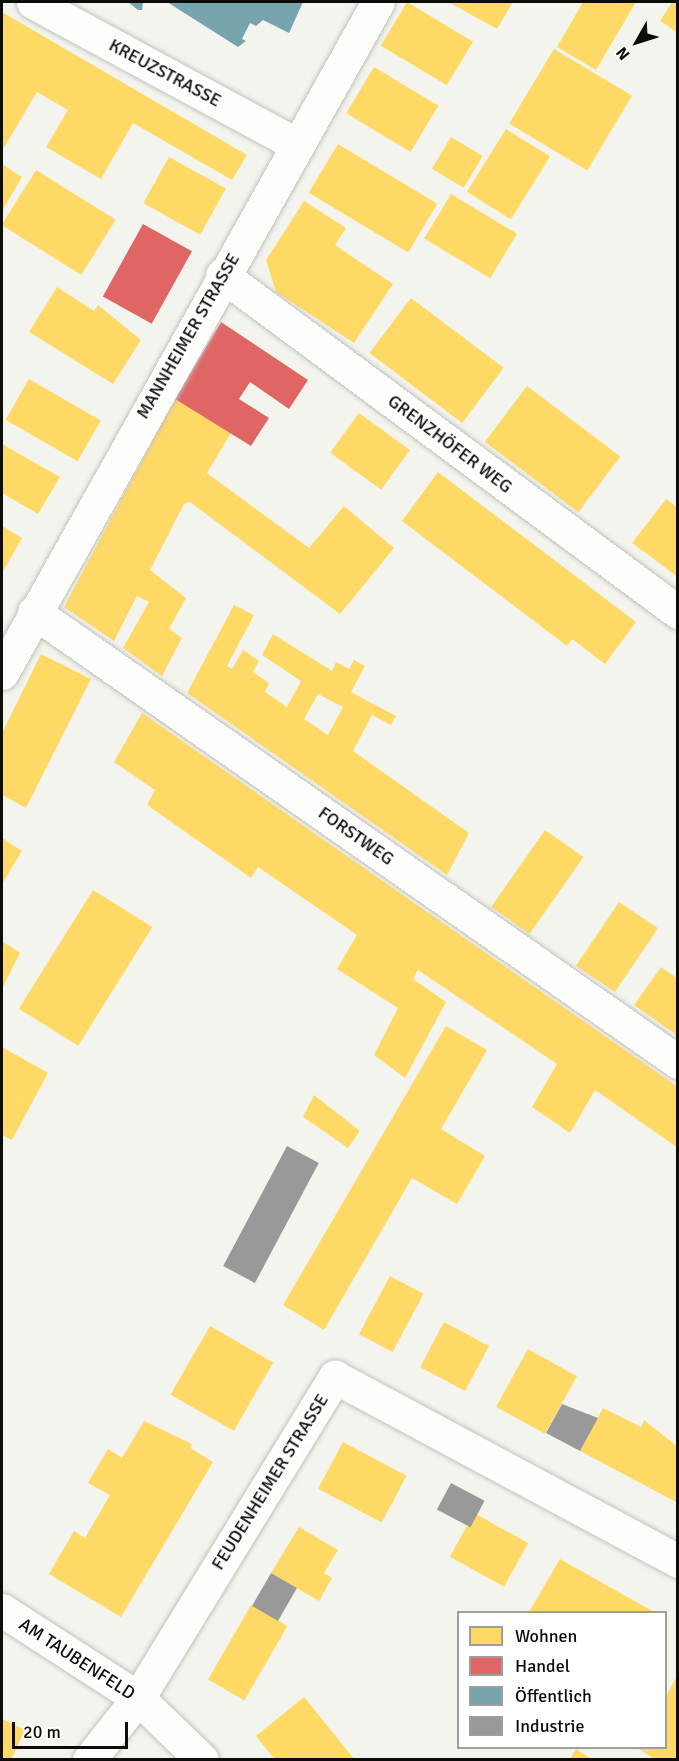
<!DOCTYPE html>
<html>
<head>
<meta charset="utf-8">
<style>
  body { margin:0 }
  #map { position:relative; width:679px; height:1761px; overflow:hidden; background:#f4f4ee; font-family:Signika,sans-serif }
  div>[style] { position:absolute }
  [style*='--x'] { left:calc(var(--x)*1px); top:calc(var(--y)*1px); width:calc(var(--w)*1px); rotate:calc(var(--a)*1deg) }
  .homes>* { inset:0; background:#ffd966; transform-origin:0 0 }
  .shops>* { inset:0; background:#e06666; transform-origin:0 0 }
  .public>* { inset:0; background:#76a5af }
  .industry>* { inset:0; background:#999; transform-origin:0 0 }
  .roads { filter:drop-shadow(0 0 2px #c2c2bd) drop-shadow(0 0 2px #c2c2bd) }
  .street>* { height:33px; margin:-16.5px; padding:0 16.5px; transform-origin:16.5px; border-radius:16.5px; background:#fdfdfc }
  .secondary>* { height:33px; margin:-16.5px; padding:0 16.5px; transform-origin:16.5px; border-radius:16.5px; background:#fdfdfc }
  span { translate:-50% -50%; white-space:nowrap; text-align:center; line-height:1.15; -webkit-text-stroke:6px #fff; paint-order:stroke }
  .street-label { font-size:18px; color:#0c0c08 }
  .frame { position:absolute; inset:0; border:3px solid #0c0c08; pointer-events:none }
  .legend { position:absolute; left:457px; top:1611px; width:210px; height:138px; box-sizing:border-box; background:#fff; border:2px solid #9e9e9c; margin:0; padding:8px 10px; list-style:none; font-size:18px; color:#0c0c08 }
  .legend li { display:flex; align-items:center; gap:12px; height:30px }
  .legend b { width:30px; border:2px solid #9e9e9c }
  .north { position:absolute; left:607px; top:12px; width:60px; height:60px; -webkit-text-stroke:4px #fff; paint-order:stroke; rotate:231deg; font-size:16px; font-weight:700; line-height:24px; text-align:center; color:#0c0c08 }
  .north::after { content:''; display:block; margin:auto; width:21px; height:27px; background:#0c0c08; clip-path:polygon(50% 0,100% 100%,50% 72%,0 100%) }
  .scale { position:absolute; left:12px; top:1722px; width:116px; height:27px; box-sizing:border-box; border:3px solid #0c0c08; border-top:0; padding-left:8px; font-size:18px; line-height:21px; white-space:nowrap; color:#0c0c08; -webkit-text-stroke:4px #fff; paint-order:stroke }
</style>
</head>
<body>
<div id="map">
  <div class="homes">
    <i style="left:407px;top:2px;width:77px;height:51px;rotate:31deg"></i>
    <i style="clip-path:polygon(448px 2px,513px 2px,497px 29px)"></i>
    <i style="clip-path:polygon(583px 2px,636px 2px,596px 70px,557px 47px)"></i>
    <i style="clip-path:polygon(672px 2px,678px 2px,678px 33px,660px 21px)"></i>
    <i style="clip-path:polygon(2px 12px,247px 155px,232px 180px,133px 123px,101px 179px,46px 147px,68px 110px,37px 92px,2px 151px)"></i>
    <i style="left:554px;top:49px;width:91px;height:87px;rotate:31deg"></i>
    <i style="left:374px;top:67px;width:75px;height:54px;rotate:31deg"></i>
    <i style="left:506px;top:129px;width:52px;height:74px;rotate:32deg"></i>
    <i style="left:451px;top:137px;width:37px;height:37px;rotate:31deg"></i>
    <i style="left:338px;top:144px;width:116px;height:57px;rotate:31deg"></i>
    <i style="left:169px;top:157px;width:65px;height:53px;rotate:29deg"></i>
    <i style="clip-path:polygon(2px 164px,22px 177px,2px 211px)"></i>
    <i style="left:36px;top:170px;width:94px;height:65px;rotate:32deg"></i>
    <i style="left:451px;top:194px;width:77px;height:52px;rotate:31deg"></i>
    <i style="clip-path:polygon(304px 201px,346px 228px,335px 245px,393px 284px,354px 343px,276px 292px,266px 260px)"></i>
    <i style="clip-path:polygon(57px 287px,94px 311px,98px 305px,141px 340px,113px 384px,29px 332px)"></i>
    <i style="left:411px;top:298px;width:116px;height:69px;rotate:37deg"></i>
    <i style="left:29px;top:379px;width:83px;height:47px;rotate:30deg"></i>
    <i style="left:527px;top:386px;width:117px;height:70px;rotate:37deg"></i>
    <i style="clip-path:polygon(175px 399px,231px 433px,207px 473px,309px 548px,344px 506px,394px 548px,340px 614px,190px 502px,184px 504px,150px 570px,186px 598px,169px 629px,182px 638px,162px 676px,123px 648px,149px 602px,137px 596px,114px 641px,64px 607px)"></i>
    <i style="left:359px;top:413px;width:63px;height:49px;rotate:36deg"></i>
    <i style="clip-path:polygon(2px 444px,60px 477px,38px 514px,2px 493px)"></i>
    <i style="clip-path:polygon(438px 472px,636px 622px,605px 664px,572px 639px,567px 646px,402px 521px)"></i>
    <i style="clip-path:polygon(666px 499px,678px 508px,678px 577px,632px 543px)"></i>
    <i style="clip-path:polygon(2px 526px,22px 538px,2px 573px)"></i>
    <i style="clip-path:polygon(evenodd,234px 605px,254px 615px,227px 666px,232px 669px,243px 650px,259px 661px,253px 672px,269px 683px,265px 692px,287px 707px,301px 681px,262px 655px,273px 634px,332px 671px,336px 662px,349px 669px,354px 660px,365px 666px,351px 692px,396px 716px,391px 725px,372px 715px,353px 751px,469px 833px,447px 875px,187px 693px,234px 605px,318px 694px,343px 707px,328px 735px,304px 719px,318px 694px)"></i>
    <i style="clip-path:polygon(41px 654px,91px 679px,26px 808px,2px 795px,2px 733px)"></i>
    <i style="clip-path:polygon(142px 713px,678px 1087px,678px 1148px,595px 1090px,570px 1133px,532px 1107px,557px 1064px,418px 970px,413px 979px,446px 1002px,405px 1078px,374px 1055px,398px 1008px,337px 969px,357px 935px,258px 867px,251px 878px,147px 805px,155px 790px,114px 762px)"></i>
    <i style="left:545px;top:830px;width:47px;height:94px;rotate:35deg"></i>
    <i style="clip-path:polygon(2px 838px,22px 851px,2px 884px)"></i>
    <i style="left:93px;top:890px;width:70px;height:140px;rotate:32deg"></i>
    <i style="left:619px;top:902px;width:47px;height:77px;rotate:34deg"></i>
    <i style="clip-path:polygon(2px 941px,20px 953px,2px 989px)"></i>
    <i style="clip-path:polygon(661px 967px,678px 979px,678px 1036px,634px 1005px)"></i>
    <i style="clip-path:polygon(446px 1026px,487px 1050px,441px 1129px,485px 1156px,457px 1204px,412px 1178px,324px 1330px,283px 1305px)"></i>
    <i style="clip-path:polygon(2px 1047px,48px 1073px,12px 1140px,2px 1135px)"></i>
    <i style="clip-path:polygon(314px 1095px,360px 1131px,348px 1148px,303px 1117px)"></i>
    <i style="left:390px;top:1276px;width:38px;height:66px;rotate:28deg"></i>
    <i style="left:444px;top:1322px;width:51px;height:51px;rotate:28deg"></i>
    <i style="left:210px;top:1326px;width:73px;height:79px;rotate:30deg"></i>
    <i style="left:528px;top:1349px;width:56px;height:66px;rotate:29deg"></i>
    <i style="clip-path:polygon(603px 1408px,641px 1427px,644px 1420px,678px 1447px,678px 1503px,580px 1451px)"></i>
    <i style="clip-path:polygon(144px 1421px,192px 1444px,190px 1448px,213px 1462px,121px 1617px,49px 1574px,74px 1531px,85px 1538px,110px 1495px,88px 1483px,108px 1449px,122px 1458px)"></i>
    <i style="left:343px;top:1442px;width:72px;height:53px;rotate:28deg"></i>
    <i style="left:474px;top:1513px;width:62px;height:50px;rotate:29deg"></i>
    <i style="clip-path:polygon(299px 1527px,338px 1550px,324px 1573px,332px 1578px,319px 1601px,271px 1573px)"></i>
    <i style="clip-path:polygon(560px 1559px,654px 1612px,529px 1612px)"></i>
    <i style="left:251px;top:1605px;width:42px;height:86px;rotate:30deg"></i>
    <i style="clip-path:polygon(678px 1674px,678px 1760px,656px 1760px,637px 1748px,666px 1748px,666px 1696px)"></i>
    <i style="clip-path:polygon(304px 1697px,355px 1760px,275px 1760px,256px 1736px)"></i>
    <i style="clip-path:polygon(2px 1719px,25px 1730px,11px 1760px,2px 1760px)"></i>
    <i style="clip-path:polygon(576px 1749px,593px 1760px,569px 1760px)"></i>
  </div>
  <div class="shops">
    <i style="left:143px;top:224px;width:56px;height:83px;rotate:29deg"></i>
    <i style="clip-path:polygon(221px 322px,308px 380px,289px 409px,250px 382px,239px 399px,269px 418px,251px 446px,175px 399px)"></i>
  </div>
  <div class="public">
    <i style="clip-path:polygon(128px 2px,143px 2px,142px 10px,138px 10px)"></i>
    <i style="clip-path:polygon(167px 2px,303px 2px,289px 33px,263px 20px,256px 26px,250px 23px,242px 39px,246px 41px,238px 47px)"></i>
  </div>
  <div class="industry">
    <i style="left:287px;top:1146px;width:36px;height:136px;rotate:28deg"></i>
    <i style="clip-path:polygon(562px 1404px,598px 1418px,580px 1451px,546px 1433px)"></i>
    <i style="left:451px;top:1483px;width:38px;height:30px;rotate:28deg"></i>
    <i style="left:271px;top:1573px;width:30px;height:38px;rotate:30deg"></i>
  </div>
  <div class="roads">
    <div class="street">
      <i style="--x:33;--y:2;--w:301;--a:28.4"></i>
      <i style="--x:222;--y:275;--w:567;--a:36.47"></i>
      <i style="--x:34;--y:612;--w:786;--a:34.94"></i>
      <i style="--x:2;--y:1610;--w:162;--a:32.9"></i>
      <i style="--x:138;--y:1698;--w:89;--a:44.1"></i>
      <i style="--x:89;--y:1760;--w:79;--a:-51.7"></i>
      <i style="--x:138;--y:1698;--w:377;--a:-58.5"></i>
      <i style="--x:335;--y:1377;--w:389;--a:28.2"></i>
    </div>
    <div class="secondary">
      <i style="--x:2;--y:673;--w:769;--a:-60.74"></i>
    </div>
  </div>
  <div class="street-label">
    <span style="left:165px;top:73px;rotate:28deg">KREUZSTRASSE</span>
    <span style="left:188px;top:336px;rotate:-60deg">MANNHEIMER STRASSE</span>
    <span style="left:450px;top:444px;rotate:37deg">GRENZHÖFER WEG</span>
    <span style="left:356px;top:836px;rotate:35deg">FORSTWEG</span>
    <span style="left:270px;top:1482px;rotate:-58deg">FEUDENHEIMER STRASSE</span>
    <span style="left:77px;top:1659px;rotate:33deg">AM TAUBENFELD</span>
  </div>
  <div class="frame"></div>
  <ul class="legend">
  <li><b style="height:16px;background:#ffd966"></b>Wohnen</li>
  <li><b style="height:16px;background:#e06666"></b>Handel</li>
  <li><b style="height:16px;background:#76a5af"></b>Öffentlich</li>
  <li><b style="height:16px;background:#999"></b>Industrie</li>
  </ul>
  <div class="north">N</div>
  <div class="scale">20 m</div>
</div>
</body>
</html>
